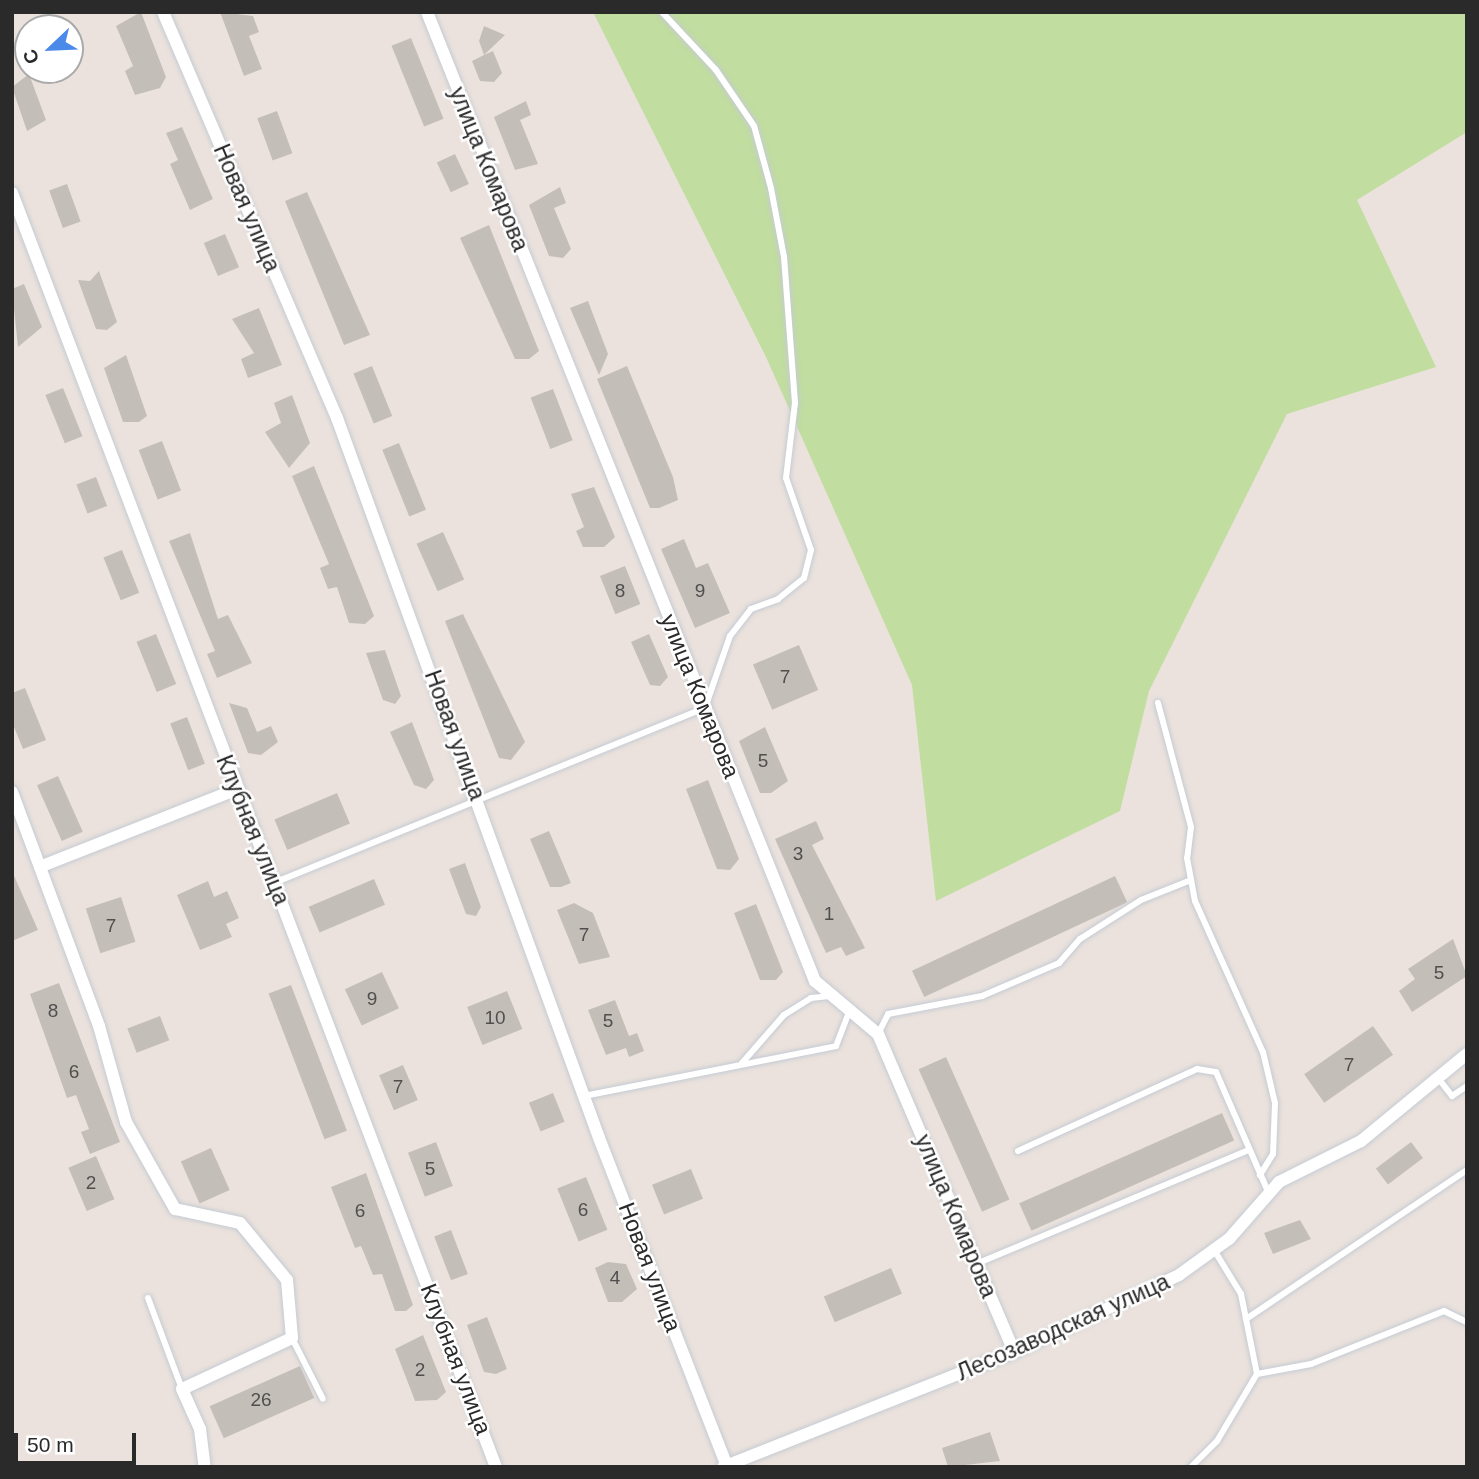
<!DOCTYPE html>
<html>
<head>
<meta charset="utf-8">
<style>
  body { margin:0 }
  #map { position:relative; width:1479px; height:1479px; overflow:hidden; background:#ebe2dd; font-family:Arial,sans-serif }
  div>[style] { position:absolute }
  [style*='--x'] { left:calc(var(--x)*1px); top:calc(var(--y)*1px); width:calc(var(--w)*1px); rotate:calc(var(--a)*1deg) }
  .green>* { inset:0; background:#c1dd9f }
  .building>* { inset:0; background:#c4beb9; transform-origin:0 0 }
  .roads { filter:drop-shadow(0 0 2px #c5cbd3) drop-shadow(0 0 2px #c5cbd3) }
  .service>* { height:6px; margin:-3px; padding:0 3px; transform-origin:3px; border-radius:3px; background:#fff }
  .minor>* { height:12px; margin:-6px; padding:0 6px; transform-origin:6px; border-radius:6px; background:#fff }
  span { translate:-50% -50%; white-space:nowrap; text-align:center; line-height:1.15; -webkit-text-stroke:5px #fff; paint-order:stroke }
  .number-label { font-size:19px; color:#504f4e }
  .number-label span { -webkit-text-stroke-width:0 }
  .street-label { font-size:23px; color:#2a2a2a }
  .frame { position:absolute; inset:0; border:14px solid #2a2a2a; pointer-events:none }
  .north { position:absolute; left:14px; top:14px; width:70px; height:70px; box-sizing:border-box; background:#fff; border:2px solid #aaa; border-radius:50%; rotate:247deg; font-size:19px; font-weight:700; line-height:28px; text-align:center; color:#2a2a2a }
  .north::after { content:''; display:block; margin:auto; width:24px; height:32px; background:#4c8aea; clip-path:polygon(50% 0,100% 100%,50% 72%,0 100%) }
  .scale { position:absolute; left:14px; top:1433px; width:122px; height:32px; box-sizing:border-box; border:4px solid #2a2a2a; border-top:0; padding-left:9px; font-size:21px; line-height:24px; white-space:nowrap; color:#2a2a2a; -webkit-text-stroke:5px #fff; paint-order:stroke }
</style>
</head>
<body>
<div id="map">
  <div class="green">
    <i style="clip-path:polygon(593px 12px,1467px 12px,1467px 132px,1357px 200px,1436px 367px,1287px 414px,1149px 691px,1120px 811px,936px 901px,912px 685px,766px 357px)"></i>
  </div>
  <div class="building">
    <i style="clip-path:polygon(141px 12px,166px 77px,160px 88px,135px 95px,125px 71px,133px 66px,116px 26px)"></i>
    <i style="clip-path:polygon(220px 12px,253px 16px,259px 32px,249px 36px,262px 69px,244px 76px)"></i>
    <i style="clip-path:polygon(484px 26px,505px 35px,484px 55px,493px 51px,502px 73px,494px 82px,480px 81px,472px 61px,484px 55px,479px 41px)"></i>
    <i style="left:411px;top:38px;width:87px;height:21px;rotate:68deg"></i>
    <i style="clip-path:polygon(29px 74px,46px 120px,27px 131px,12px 87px)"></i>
    <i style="clip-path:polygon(526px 101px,531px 115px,520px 120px,538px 164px,515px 170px,494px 117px)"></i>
    <i style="left:277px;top:111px;width:45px;height:21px;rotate:70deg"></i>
    <i style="clip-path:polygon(182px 127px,213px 199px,190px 210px,170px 164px,178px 160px,166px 133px)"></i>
    <i style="left:455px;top:154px;width:33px;height:20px;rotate:65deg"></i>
    <i style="left:67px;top:184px;width:40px;height:19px;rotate:70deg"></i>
    <i style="clip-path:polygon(560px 187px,566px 203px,554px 208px,571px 249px,563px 258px,549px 256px,529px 205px)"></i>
    <i style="clip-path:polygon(307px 192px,370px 335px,344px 345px,285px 201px)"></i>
    <i style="clip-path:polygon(489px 225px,539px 351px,529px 359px,515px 359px,460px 238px)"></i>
    <i style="left:225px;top:234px;width:36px;height:23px;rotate:67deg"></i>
    <i style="clip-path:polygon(99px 271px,117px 322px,107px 330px,96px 329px,78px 280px,90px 281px)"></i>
    <i style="clip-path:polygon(24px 284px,42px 327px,18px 347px,12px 289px)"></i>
    <i style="clip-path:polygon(588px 301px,608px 354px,599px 375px,570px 308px)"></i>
    <i style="clip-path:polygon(259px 308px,282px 365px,248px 378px,241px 359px,254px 353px,232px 319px)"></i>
    <i style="clip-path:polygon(126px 355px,147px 416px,139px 422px,123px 422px,104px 368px)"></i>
    <i style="left:372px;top:366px;width:54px;height:20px;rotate:68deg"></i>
    <i style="clip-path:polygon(627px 366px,673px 477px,678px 500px,659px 508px,650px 508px,597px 379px)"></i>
    <i style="left:63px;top:388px;width:52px;height:19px;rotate:68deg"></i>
    <i style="left:553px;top:389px;width:55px;height:24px;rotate:69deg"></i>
    <i style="clip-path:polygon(292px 395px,310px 443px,289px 468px,265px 432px,281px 423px,274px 403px)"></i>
    <i style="left:162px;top:441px;width:53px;height:25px;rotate:69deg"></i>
    <i style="left:399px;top:443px;width:72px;height:18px;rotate:68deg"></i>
    <i style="clip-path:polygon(314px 466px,374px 616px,365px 624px,349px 623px,337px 587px,328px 589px,320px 568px,329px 564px,292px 476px)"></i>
    <i style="left:96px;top:477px;width:31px;height:21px;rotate:69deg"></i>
    <i style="clip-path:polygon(594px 487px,615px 537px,604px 547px,583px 547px,576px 531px,584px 527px,571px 494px)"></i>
    <i style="left:443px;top:532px;width:52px;height:29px;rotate:66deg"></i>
    <i style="clip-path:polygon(190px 533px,218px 619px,228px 615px,252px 663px,217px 678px,207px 654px,215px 651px,169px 541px)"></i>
    <i style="clip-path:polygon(684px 539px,696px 568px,708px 563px,730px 613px,695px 628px,661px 549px)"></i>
    <i style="left:122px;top:550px;width:46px;height:20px;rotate:68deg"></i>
    <i style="left:625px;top:566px;width:41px;height:27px;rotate:68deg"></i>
    <i style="clip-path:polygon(463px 614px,525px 742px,511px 760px,499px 758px,445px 621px)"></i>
    <i style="left:156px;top:634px;width:54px;height:21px;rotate:68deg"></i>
    <i style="clip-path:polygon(649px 634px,668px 677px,660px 686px,650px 685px,631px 642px)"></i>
    <i style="left:799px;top:645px;width:49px;height:50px;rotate:67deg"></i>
    <i style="clip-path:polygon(385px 650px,401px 696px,395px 704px,383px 700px,366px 653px)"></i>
    <i style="clip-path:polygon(25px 688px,46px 740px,23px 749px,12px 722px,12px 693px)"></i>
    <i style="clip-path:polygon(229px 703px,247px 708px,257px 732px,271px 726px,278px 742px,261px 755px,248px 753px)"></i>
    <i style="left:187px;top:717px;width:50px;height:18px;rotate:69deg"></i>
    <i style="clip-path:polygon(412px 722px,434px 780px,426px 789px,414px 785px,390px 732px)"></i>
    <i style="clip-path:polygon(765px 727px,788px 781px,771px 793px,760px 793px,739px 741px)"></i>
    <i style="left:58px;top:776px;width:61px;height:23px;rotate:66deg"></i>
    <i style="clip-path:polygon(708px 780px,739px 859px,730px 870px,717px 869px,686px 789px)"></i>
    <i style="left:337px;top:793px;width:33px;height:68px;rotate:67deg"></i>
    <i style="clip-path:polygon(816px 821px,824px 839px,812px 845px,865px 948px,846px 956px,841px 947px,826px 953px,775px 839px)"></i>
    <i style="clip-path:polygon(549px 831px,571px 883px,561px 887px,550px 887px,530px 839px)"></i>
    <i style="clip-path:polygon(465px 863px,481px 907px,476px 916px,466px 914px,449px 869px)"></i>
    <i style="clip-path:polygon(12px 871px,38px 930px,12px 941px)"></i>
    <i style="left:1115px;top:876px;width:29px;height:224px;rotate:65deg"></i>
    <i style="left:374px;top:879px;width:28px;height:71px;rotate:67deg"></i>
    <i style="clip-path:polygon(208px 881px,214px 897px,227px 891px,239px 918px,226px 924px,232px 937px,200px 950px,177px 895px)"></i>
    <i style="left:121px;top:897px;width:47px;height:37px;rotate:72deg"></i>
    <i style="clip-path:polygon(574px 903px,593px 913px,610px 957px,579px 964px,557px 910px)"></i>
    <i style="clip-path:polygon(756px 904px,783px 972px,776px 980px,760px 980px,734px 913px)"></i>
    <i style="clip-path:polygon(1453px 939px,1467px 976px,1412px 1012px,1399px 991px,1415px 979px,1408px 969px)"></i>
    <i style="left:382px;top:972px;width:40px;height:41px;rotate:65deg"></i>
    <i style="clip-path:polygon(59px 983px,120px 1142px,90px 1154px,81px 1132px,89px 1129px,76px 1095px,67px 1098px,30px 994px)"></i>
    <i style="left:291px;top:985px;width:156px;height:24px;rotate:69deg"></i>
    <i style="left:507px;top:991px;width:41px;height:43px;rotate:68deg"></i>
    <i style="clip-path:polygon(615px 1000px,629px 1036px,637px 1033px,644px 1051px,629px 1057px,626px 1048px,606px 1055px,588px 1010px)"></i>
    <i style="left:160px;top:1016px;width:26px;height:35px;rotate:69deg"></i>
    <i style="left:1373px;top:1026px;width:35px;height:84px;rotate:55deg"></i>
    <i style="left:946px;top:1057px;width:156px;height:30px;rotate:66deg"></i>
    <i style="left:403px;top:1065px;width:38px;height:26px;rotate:67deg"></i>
    <i style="left:553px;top:1093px;width:31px;height:26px;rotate:68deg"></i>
    <i style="left:1222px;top:1113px;width:30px;height:222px;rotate:66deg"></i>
    <i style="left:436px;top:1142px;width:47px;height:30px;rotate:69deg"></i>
    <i style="left:1411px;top:1142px;width:20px;height:44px;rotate:53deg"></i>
    <i style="left:211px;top:1148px;width:46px;height:33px;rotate:66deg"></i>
    <i style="left:96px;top:1156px;width:47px;height:30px;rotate:67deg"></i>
    <i style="left:691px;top:1169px;width:32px;height:42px;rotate:68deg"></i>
    <i style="clip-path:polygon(366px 1173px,413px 1305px,406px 1311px,395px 1311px,382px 1274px,373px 1275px,361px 1246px,355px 1248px,331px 1187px)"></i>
    <i style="left:586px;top:1177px;width:57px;height:31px;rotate:68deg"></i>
    <i style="clip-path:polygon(1300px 1220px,1311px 1239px,1273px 1254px,1264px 1233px)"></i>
    <i style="left:451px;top:1230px;width:47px;height:18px;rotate:69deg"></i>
    <i style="clip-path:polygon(608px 1262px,626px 1264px,637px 1289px,622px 1302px,608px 1302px,595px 1268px)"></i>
    <i style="left:891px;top:1268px;width:28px;height:73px;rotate:67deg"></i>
    <i style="clip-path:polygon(487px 1317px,507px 1369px,496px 1374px,484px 1372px,467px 1325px)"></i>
    <i style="clip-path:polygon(423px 1335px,446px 1392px,437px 1400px,415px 1401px,395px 1349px)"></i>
    <i style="left:300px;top:1366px;width:35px;height:99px;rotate:66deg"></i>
    <i style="clip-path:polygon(990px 1432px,1000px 1461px,948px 1467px,942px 1448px)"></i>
  </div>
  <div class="roads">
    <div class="service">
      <i style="--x:1158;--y:703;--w:128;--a:75.1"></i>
      <i style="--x:1191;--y:827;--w:31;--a:97"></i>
      <i style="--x:1187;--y:858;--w:44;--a:79.5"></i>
      <i style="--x:1195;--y:901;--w:166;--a:65.8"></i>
      <i style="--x:1263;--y:1052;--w:52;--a:76.8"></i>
      <i style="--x:1275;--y:1103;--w:51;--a:92.2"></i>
      <i style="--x:1273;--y:1154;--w:25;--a:122"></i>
      <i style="--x:276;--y:882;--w:463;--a:-22.1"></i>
      <i style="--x:705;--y:708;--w:76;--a:-70.9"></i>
      <i style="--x:730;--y:636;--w:34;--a:-52"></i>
      <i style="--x:751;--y:609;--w:29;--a:-20"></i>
      <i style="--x:778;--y:599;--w:33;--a:-39"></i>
      <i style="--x:804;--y:578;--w:29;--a:-76"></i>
      <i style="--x:811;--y:550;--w:76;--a:-109.1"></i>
      <i style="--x:786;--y:478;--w:76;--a:-83.2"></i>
      <i style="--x:795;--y:403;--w:146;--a:-94.3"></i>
      <i style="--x:784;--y:257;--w:70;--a:-100.7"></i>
      <i style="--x:771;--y:188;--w:64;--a:-105.3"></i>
      <i style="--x:754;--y:126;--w:68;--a:-124.2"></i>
      <i style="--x:716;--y:70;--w:79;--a:-133"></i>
      <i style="--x:878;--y:1034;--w:22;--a:-63"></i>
      <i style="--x:888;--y:1014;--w:96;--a:-10.8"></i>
      <i style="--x:982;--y:996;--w:84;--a:-23.2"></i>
      <i style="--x:1059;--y:963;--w:32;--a:-49"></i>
      <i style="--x:1080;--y:939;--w:72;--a:-32.6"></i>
      <i style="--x:1141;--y:900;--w:54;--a:-21.8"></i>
      <i style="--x:742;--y:1063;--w:64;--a:-48.8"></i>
      <i style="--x:784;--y:1015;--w:32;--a:-32"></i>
      <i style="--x:811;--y:998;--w:18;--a:-6"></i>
      <i style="--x:1438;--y:1078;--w:23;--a:52"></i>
      <i style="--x:1452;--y:1096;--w:18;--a:-34"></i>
      <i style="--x:584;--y:1096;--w:257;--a:-11.2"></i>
      <i style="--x:836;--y:1046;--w:34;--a:-69"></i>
      <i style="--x:1018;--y:1151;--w:197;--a:-24.6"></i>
      <i style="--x:1197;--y:1069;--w:19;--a:9"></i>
      <i style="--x:1216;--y:1072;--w:133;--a:66.5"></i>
      <i style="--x:976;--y:1264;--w:295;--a:-22.7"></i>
      <i style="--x:148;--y:1298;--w:97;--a:69.5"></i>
      <i style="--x:1246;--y:1319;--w:267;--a:-34"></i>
      <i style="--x:292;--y:1338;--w:68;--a:63.1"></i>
      <i style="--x:1257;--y:1374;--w:55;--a:-10.5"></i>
      <i style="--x:1311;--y:1364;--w:143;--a:-21.7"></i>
      <i style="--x:1444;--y:1311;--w:25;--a:26"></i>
      <i style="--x:1191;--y:1467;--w:37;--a:-45"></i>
      <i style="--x:1217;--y:1441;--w:78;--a:-59.2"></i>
      <i style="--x:1257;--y:1374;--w:82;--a:-101.3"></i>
      <i style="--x:1241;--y:1294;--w:52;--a:-121.5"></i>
    </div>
    <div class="minor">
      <i style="--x:163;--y:12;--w:442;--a:66.8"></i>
      <i style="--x:337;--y:418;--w:766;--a:70"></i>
      <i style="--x:599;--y:1138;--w:352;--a:68.7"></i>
      <i style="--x:427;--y:12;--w:1044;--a:68.18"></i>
      <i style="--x:815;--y:981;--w:82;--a:40.1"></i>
      <i style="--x:878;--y:1034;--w:346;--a:66.8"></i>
      <i style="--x:12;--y:193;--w:1363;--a:69.2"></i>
      <i style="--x:12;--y:792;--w:250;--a:69.6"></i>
      <i style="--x:99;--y:1026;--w:100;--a:74.3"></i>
      <i style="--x:126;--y:1122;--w:100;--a:60.6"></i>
      <i style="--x:175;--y:1209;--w:66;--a:12.2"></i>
      <i style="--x:240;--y:1223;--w:74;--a:50.5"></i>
      <i style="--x:287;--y:1280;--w:58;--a:85.1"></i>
      <i style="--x:292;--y:1338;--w:121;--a:155.1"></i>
      <i style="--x:182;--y:1389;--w:44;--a:65.8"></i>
      <i style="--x:200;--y:1429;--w:38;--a:83"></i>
      <i style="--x:42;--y:866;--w:207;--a:-21.5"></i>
      <i style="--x:723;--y:1467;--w:313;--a:-21.6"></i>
      <i style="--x:1014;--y:1352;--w:182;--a:-25"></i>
      <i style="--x:1179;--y:1275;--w:62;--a:-35.8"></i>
      <i style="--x:1229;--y:1239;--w:76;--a:-48.7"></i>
      <i style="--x:1279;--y:1182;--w:92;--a:-26.6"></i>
      <i style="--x:1361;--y:1141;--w:137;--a:-39.4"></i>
    </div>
  </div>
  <div class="number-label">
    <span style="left:620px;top:591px">8</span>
    <span style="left:700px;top:591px">9</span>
    <span style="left:785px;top:677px">7</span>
    <span style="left:763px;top:761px">5</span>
    <span style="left:798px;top:854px">3</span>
    <span style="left:829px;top:914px">1</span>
    <span style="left:111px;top:926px">7</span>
    <span style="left:584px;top:935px">7</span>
    <span style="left:1439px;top:973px">5</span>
    <span style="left:372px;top:999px">9</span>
    <span style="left:53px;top:1011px">8</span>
    <span style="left:495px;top:1018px">10</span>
    <span style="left:608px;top:1021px">5</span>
    <span style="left:1349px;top:1065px">7</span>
    <span style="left:74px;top:1072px">6</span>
    <span style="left:398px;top:1087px">7</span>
    <span style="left:430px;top:1169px">5</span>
    <span style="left:91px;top:1183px">2</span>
    <span style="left:583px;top:1210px">6</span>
    <span style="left:360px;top:1211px">6</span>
    <span style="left:615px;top:1278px">4</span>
    <span style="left:420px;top:1370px">2</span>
    <span style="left:261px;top:1400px">26</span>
  </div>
  <div class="street-label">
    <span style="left:489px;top:169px;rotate:68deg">улица Комарова</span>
    <span style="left:247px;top:208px;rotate:67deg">Новая улица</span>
    <span style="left:700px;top:696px;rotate:68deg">улица Комарова</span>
    <span style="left:455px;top:735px;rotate:70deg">Новая улица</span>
    <span style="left:253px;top:830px;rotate:68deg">Клубная улица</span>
    <span style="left:956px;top:1216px;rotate:67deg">улица Комарова</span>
    <span style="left:650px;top:1267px;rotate:69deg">Новая улица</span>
    <span style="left:1063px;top:1327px;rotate:-24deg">Лесозаводская улица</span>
    <span style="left:456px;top:1359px;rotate:69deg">Клубная улица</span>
  </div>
  <div class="frame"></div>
  <div class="north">С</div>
  <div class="scale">50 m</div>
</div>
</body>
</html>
